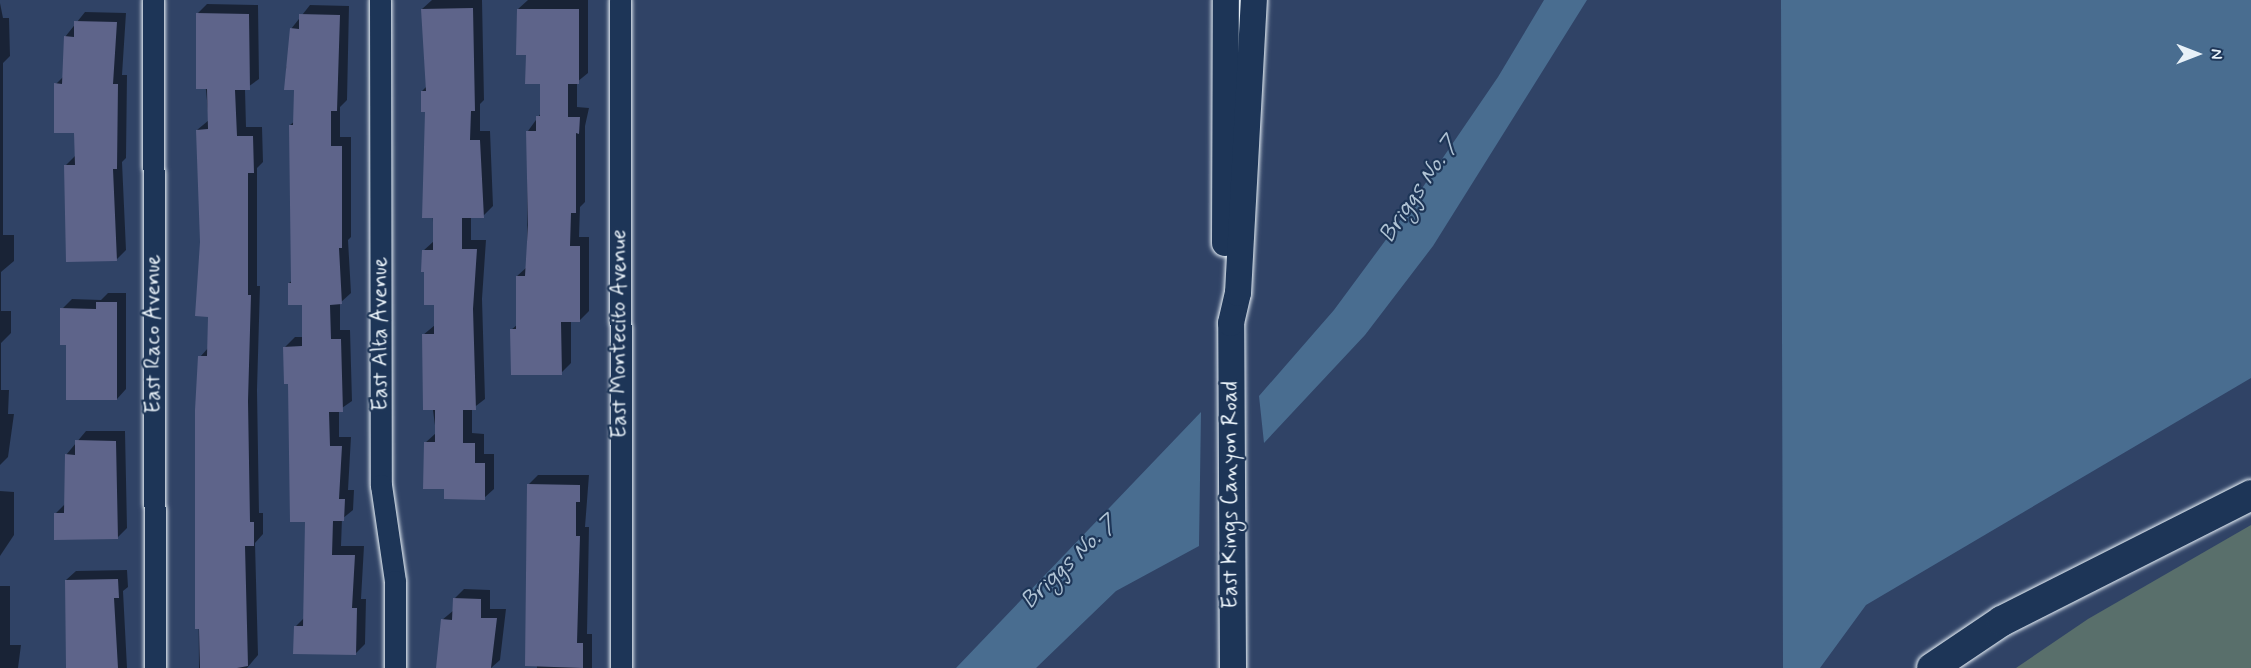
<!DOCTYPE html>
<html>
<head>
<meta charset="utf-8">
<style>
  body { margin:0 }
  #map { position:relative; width:2251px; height:668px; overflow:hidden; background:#304366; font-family:Mynerve,sans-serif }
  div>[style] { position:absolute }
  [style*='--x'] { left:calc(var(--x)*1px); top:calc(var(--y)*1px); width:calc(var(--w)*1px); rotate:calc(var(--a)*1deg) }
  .green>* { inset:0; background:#596f6b }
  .water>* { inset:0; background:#496d90 }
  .shadow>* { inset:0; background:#0007 }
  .building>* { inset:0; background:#5e648a }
  .roads { filter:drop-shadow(0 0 2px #e8f1f8) drop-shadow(0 0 2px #e8f1f8) }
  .minor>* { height:21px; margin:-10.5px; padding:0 10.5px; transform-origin:10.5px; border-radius:10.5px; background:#1d3557 }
  .major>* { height:26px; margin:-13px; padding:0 13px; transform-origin:13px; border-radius:13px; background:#1d3557 }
  .highway>* { height:30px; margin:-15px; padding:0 15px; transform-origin:15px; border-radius:15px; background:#1d3557 }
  span { translate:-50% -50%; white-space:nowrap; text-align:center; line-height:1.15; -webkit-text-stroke:4.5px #1d3557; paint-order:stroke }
  .street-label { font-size:22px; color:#e8f1f8 }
  .water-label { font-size:24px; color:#b0c3d4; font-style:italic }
  .north { position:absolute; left:2167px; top:24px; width:60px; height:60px; -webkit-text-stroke:4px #1d3557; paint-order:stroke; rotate:90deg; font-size:16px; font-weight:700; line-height:24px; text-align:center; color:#e8f1f8 }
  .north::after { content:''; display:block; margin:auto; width:21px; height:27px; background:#e8f1f8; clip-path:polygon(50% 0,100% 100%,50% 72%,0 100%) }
</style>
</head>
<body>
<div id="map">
  <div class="green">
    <i style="clip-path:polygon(2251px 525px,2251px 668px,2016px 668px,2088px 619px)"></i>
  </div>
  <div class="water">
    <i style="clip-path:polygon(1544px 0,1587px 0,1433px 246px,1365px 335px,1264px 443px,1259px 396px,1334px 310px,1399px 222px,1498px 77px)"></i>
    <i style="clip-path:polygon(1781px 0,2251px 0,2251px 378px,1866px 605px,1820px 668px,1783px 668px)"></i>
    <i style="clip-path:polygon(1201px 412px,1199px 546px,1116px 591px,1036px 668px,956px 668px)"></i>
  </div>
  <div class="shadow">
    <i style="clip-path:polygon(432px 0,482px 0,484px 100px,480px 104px,480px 131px,490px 131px,493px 206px,483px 216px,471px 216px,471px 240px,486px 240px,482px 299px,485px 399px,472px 409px,472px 433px,484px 434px,484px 454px,494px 454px,494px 489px,484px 498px,445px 488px,425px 443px,436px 433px,423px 335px,435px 325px,435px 303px,423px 251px,434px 241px,427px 110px,422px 91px,427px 86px,422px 9px)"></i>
    <i style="clip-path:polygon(528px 0,588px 0,588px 73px,577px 82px,577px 107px,589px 108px,585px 126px,585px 202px,580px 207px,579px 237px,589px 237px,589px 311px,580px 320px,571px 320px,571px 363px,561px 373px,511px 330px,518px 324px,517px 276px,527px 267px,528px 131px,541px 113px,541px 83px,527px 53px,518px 9px)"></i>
    <i style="clip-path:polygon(0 3px,3px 18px,9px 18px,10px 56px,3px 63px,3px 235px,14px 235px,14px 261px,1px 272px,1px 311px,11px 311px,11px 333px,1px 343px,1px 390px,9px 390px,8px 414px,14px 414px,8px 457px,0 465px)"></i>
    <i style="clip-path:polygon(207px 4px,258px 5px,259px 79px,245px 89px,246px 127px,262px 127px,263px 162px,257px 168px,257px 286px,260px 286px,257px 390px,259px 513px,263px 513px,263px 534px,255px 543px,258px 655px,247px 668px,199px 668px,197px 410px,200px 357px,209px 347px,210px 315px,197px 130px,209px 120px,198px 13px)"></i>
    <i style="clip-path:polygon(310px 5px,349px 6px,347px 100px,340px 107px,340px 137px,351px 137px,351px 237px,348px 240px,351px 293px,340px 303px,340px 330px,350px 330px,352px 401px,339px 410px,339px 437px,351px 437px,348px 490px,354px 490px,353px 510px,342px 519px,341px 546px,364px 546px,361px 599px,366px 599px,365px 644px,356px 653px,295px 627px,305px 617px,306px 521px,285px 347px,295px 337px,304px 337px,303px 303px,289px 283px,293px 280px,290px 125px,295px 121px,296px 89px,286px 88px,286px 67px,291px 62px,291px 29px)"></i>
    <i style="clip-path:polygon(85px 12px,126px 13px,122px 75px,127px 75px,126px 158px,122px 162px,126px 250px,117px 259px,65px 166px,75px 156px,76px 132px,56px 84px,64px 76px,65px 37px)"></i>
    <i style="clip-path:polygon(108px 293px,126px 293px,126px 389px,117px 399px,68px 344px,62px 309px,72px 299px,101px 300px)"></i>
    <i style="clip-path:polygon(86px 431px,125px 431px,127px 528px,117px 538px,55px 514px,65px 504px,66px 455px)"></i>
    <i style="clip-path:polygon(538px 475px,589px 475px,585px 527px,589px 527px,587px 634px,592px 634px,592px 668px,537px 668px,528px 485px)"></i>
    <i style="clip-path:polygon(0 491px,14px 492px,14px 535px,0 556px)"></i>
    <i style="clip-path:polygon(127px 570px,128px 587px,123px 591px,127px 668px,68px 668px,66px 580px,76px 571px)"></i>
    <i style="clip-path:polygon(0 586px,10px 586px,10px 645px,21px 645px,18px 668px,0 668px)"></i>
    <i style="clip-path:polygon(464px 589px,490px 590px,490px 609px,506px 609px,500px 660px,491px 668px,438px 668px,442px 620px,454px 610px,454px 599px)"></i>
  </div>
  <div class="building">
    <i style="clip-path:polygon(473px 8px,475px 111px,471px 111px,470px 140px,480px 140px,484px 218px,462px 218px,462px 249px,477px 249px,473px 309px,476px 410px,463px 410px,463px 443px,475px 443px,475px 463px,485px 463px,485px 500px,444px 499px,444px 489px,423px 489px,424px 442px,435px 442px,435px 410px,423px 410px,422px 334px,434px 334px,434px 305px,424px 305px,424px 272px,421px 272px,422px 250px,433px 250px,433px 218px,422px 218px,425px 112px,421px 112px,421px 91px,426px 91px,421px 9px)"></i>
    <i style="clip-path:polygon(517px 9px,579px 9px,579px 84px,568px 84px,568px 117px,580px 117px,579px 134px,576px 133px,576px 213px,571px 213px,570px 246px,580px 246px,580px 322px,561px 322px,562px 375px,511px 375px,510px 329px,516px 329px,516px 276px,525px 276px,528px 225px,526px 131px,536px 131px,536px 116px,540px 116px,540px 84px,525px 84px,526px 55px,516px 55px)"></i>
    <i style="clip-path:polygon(196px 13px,249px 14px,250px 90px,235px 90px,237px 136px,253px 136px,254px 173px,248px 173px,248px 295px,251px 295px,248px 401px,250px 522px,254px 522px,254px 546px,245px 546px,248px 666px,237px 668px,200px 668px,199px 629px,195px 629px,195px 410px,198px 356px,207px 356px,208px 317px,195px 316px,200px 242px,196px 130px,208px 129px,207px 89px,196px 89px)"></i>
    <i style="clip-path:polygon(299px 14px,340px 15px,337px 111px,331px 111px,331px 146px,342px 146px,342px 248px,339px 248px,342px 304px,330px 305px,331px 339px,341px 339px,343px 412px,329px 412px,330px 446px,342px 446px,339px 499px,345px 499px,344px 521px,333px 521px,332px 555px,355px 555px,352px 608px,357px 608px,356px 655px,293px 654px,294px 626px,303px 626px,305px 522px,290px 522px,288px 384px,284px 384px,283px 347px,302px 346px,302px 305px,288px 305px,288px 283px,291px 283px,289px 125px,293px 125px,294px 90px,284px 90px,290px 28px,299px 29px)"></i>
    <i style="clip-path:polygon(74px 21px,117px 22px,113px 84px,118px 84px,117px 169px,113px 169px,117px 261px,66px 262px,64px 165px,75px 165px,74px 133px,54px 133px,54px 83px,62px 84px,64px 36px,74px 37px)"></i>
    <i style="clip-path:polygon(96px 302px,117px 302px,117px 400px,66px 400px,66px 345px,60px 345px,60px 308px,96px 309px)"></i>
    <i style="clip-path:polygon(75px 440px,116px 441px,118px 539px,54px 540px,54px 513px,64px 513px,65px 454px,75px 455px)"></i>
    <i style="clip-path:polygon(527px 484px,580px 485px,580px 502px,576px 502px,576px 536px,580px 536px,577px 643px,583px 643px,583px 668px,525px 666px)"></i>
    <i style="clip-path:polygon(118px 579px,119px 598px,114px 598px,118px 668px,66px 668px,65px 580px)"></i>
    <i style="clip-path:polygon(453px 598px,481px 599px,481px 618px,497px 618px,491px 668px,436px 668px,441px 619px,452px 620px)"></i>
  </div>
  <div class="roads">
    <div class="minor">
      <i style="--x:153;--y:0;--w:668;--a:89.83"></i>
      <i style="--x:380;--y:0;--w:485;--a:89.9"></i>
      <i style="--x:381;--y:485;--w:97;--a:81.7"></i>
      <i style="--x:395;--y:581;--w:87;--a:90"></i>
      <i style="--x:620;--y:0;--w:668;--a:89.91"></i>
    </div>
    <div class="major">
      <i style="--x:1225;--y:243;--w:243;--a:-89.8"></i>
      <i style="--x:1233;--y:668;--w:345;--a:-90.3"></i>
      <i style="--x:1231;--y:323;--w:31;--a:-77"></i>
      <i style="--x:1238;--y:293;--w:293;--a:-86.9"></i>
    </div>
    <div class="highway">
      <i style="--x:1932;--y:668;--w:84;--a:-33.9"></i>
      <i style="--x:2002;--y:621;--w:279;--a:-26.8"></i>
    </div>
  </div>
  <div class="street-label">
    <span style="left:154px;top:334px;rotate:-90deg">East Raco Avenue</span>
    <span style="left:381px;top:334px;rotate:-90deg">East Alta Avenue</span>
    <span style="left:620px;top:334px;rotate:-90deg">East Montecito Avenue</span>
    <span style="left:1231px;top:495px;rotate:-90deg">East Kings Canyon Road</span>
  </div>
  <div class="water-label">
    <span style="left:1419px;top:190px;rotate:-56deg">Briggs No. 7</span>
    <span style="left:1069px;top:563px;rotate:-44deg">Briggs No. 7</span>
  </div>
  <div class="north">N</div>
</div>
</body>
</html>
